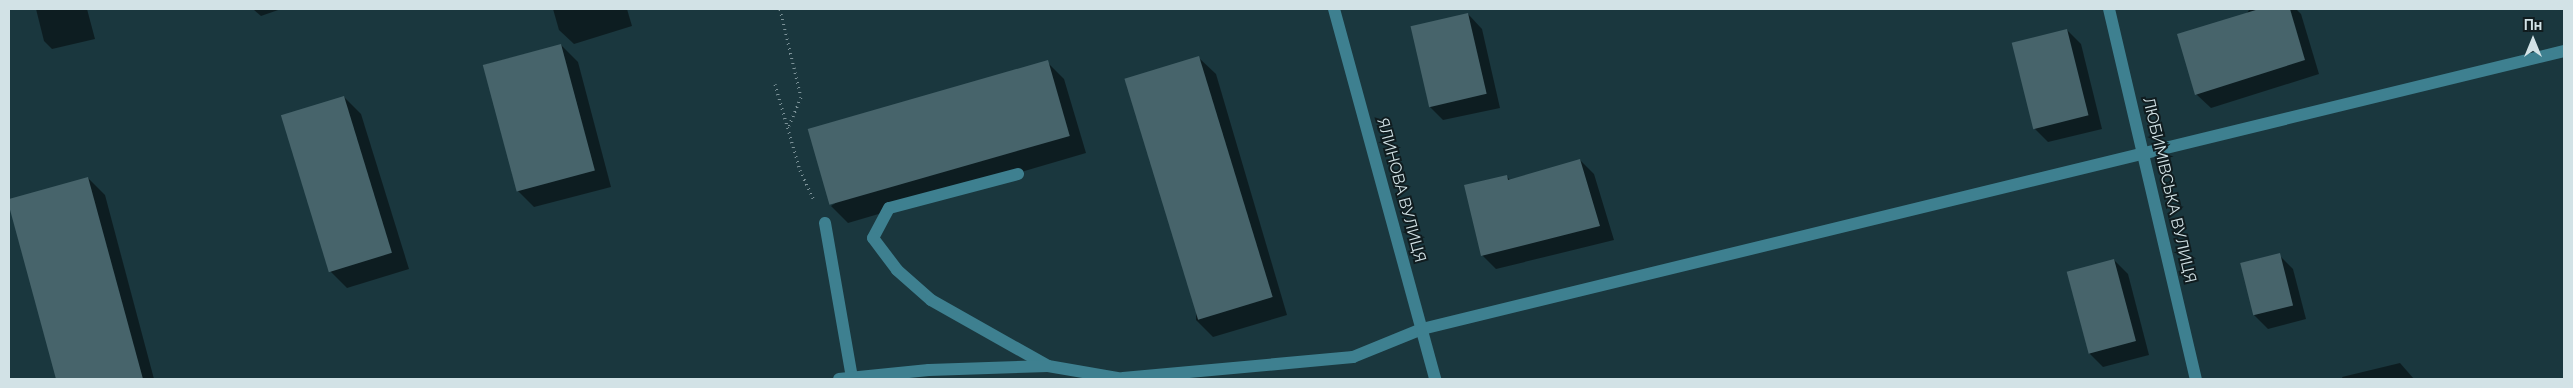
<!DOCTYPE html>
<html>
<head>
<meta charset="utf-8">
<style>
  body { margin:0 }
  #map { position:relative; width:2573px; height:388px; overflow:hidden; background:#1a373e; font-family:Raleway,sans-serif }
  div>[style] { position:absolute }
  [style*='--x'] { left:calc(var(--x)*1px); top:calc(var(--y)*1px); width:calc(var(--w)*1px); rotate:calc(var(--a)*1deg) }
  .shadow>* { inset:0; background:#0007 }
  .building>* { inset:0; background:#47646b; transform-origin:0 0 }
  .path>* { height:3px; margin-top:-1.5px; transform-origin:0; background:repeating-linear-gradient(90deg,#7c9298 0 1px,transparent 0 5px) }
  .minor>* { height:12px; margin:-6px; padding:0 6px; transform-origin:6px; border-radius:6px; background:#3e8090 }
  span { translate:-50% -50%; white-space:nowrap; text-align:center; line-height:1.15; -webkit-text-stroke:4px #101c1f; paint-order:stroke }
  .street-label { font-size:16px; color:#d2e2e6 }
  .frame { position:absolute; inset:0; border:10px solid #d2e2e6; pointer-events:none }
  .north { position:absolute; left:2508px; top:15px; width:50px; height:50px; -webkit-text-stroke:4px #101c1f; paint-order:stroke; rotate:0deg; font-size:14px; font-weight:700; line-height:20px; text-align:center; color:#d2e2e6 }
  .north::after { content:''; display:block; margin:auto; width:18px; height:22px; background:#d2e2e6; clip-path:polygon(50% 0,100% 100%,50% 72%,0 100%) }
</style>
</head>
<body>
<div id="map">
  <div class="shadow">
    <i style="clip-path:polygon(36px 9px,87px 9px,95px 39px,52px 49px,44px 41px)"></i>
    <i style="clip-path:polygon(253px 9px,281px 9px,261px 16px)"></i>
    <i style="clip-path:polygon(553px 9px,627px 9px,632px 26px,574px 44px,559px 30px)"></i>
    <i style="clip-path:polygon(2255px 9px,2296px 9px,2301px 14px,2319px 74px,2211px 108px,2196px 94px,2249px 10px)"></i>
    <i style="clip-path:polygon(1468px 14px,1482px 29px,1500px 108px,1443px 120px,1429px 106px)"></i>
    <i style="clip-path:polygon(2067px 30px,2081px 44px,2102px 129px,2048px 142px,2034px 128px)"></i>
    <i style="clip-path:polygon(561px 45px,578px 62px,611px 187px,534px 207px,517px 190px,484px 65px)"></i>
    <i style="clip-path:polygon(1199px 58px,1216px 74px,1287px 315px,1213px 337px,1196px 320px)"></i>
    <i style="clip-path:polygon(1047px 62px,1064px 79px,1086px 153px,848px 223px,831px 206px)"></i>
    <i style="clip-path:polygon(344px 97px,361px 114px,409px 269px,347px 288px,330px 271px)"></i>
    <i style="clip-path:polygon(1580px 160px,1594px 174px,1614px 240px,1496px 269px,1482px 255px,1507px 177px,1511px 181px)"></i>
    <i style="clip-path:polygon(88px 178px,105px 195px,154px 379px,57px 379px,9px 200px)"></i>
    <i style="clip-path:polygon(2279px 255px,2293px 269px,2306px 319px,2268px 329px,2253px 314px)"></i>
    <i style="clip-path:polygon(2114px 260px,2128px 274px,2149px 355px,2103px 367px,2089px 353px,2068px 272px)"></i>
    <i style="clip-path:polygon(2400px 363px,2414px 379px,2343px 379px,2342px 377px)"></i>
  </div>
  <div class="building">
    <i style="clip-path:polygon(2259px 9px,2290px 9px,2305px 60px,2195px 95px,2177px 34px)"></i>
    <i style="left:1468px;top:13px;width:83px;height:59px;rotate:77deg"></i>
    <i style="left:2067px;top:29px;width:89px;height:57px;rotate:76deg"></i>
    <i style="left:561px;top:44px;width:131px;height:81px;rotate:75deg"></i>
    <i style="left:1199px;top:56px;width:252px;height:78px;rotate:73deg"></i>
    <i style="left:1048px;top:60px;width:79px;height:250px;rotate:74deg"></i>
    <i style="left:344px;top:96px;width:164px;height:66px;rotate:73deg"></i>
    <i style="clip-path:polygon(1580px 159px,1600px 226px,1481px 256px,1464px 185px,1507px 175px,1508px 180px)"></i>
    <i style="clip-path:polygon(88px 177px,143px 379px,56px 379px,9px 206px,9px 199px)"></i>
    <i style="left:2280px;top:253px;width:54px;height:41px;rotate:76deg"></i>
    <i style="left:2114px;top:259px;width:85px;height:49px;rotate:75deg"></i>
  </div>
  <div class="path">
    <i style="--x:780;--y:9;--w:90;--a:76.6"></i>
    <i style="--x:801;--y:97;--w:34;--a:113"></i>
    <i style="--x:775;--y:84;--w:90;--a:73.8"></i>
    <i style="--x:800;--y:170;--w:31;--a:65"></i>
  </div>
  <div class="minor">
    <i style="--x:1334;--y:9;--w:384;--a:74.7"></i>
    <i style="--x:2109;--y:9;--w:380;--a:76.8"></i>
    <i style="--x:1018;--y:174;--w:133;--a:165.2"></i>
    <i style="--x:889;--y:208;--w:34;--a:118"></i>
    <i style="--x:873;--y:238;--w:40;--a:53"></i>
    <i style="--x:897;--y:270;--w:45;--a:41.4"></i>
    <i style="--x:931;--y:300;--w:134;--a:29.4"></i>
    <i style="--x:1048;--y:366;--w:76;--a:9.8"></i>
    <i style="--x:825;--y:223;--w:157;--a:80.1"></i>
    <i style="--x:1123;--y:378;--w:231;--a:-5.2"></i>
    <i style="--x:1353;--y:357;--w:74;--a:-22.1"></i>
    <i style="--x:1422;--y:329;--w:1175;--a:-13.68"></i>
    <i style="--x:839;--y:379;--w:90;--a:-5.7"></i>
    <i style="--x:929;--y:370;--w:119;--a:-1.9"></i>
  </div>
  <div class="street-label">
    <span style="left:1401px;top:190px;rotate:75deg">ЯЛИНОВА ВУЛИЦЯ</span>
    <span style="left:2169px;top:190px;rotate:77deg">ЛЮБИМІВСЬКА ВУЛИЦЯ</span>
  </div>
  <div class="frame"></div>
  <div class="north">Пн</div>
</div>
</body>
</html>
